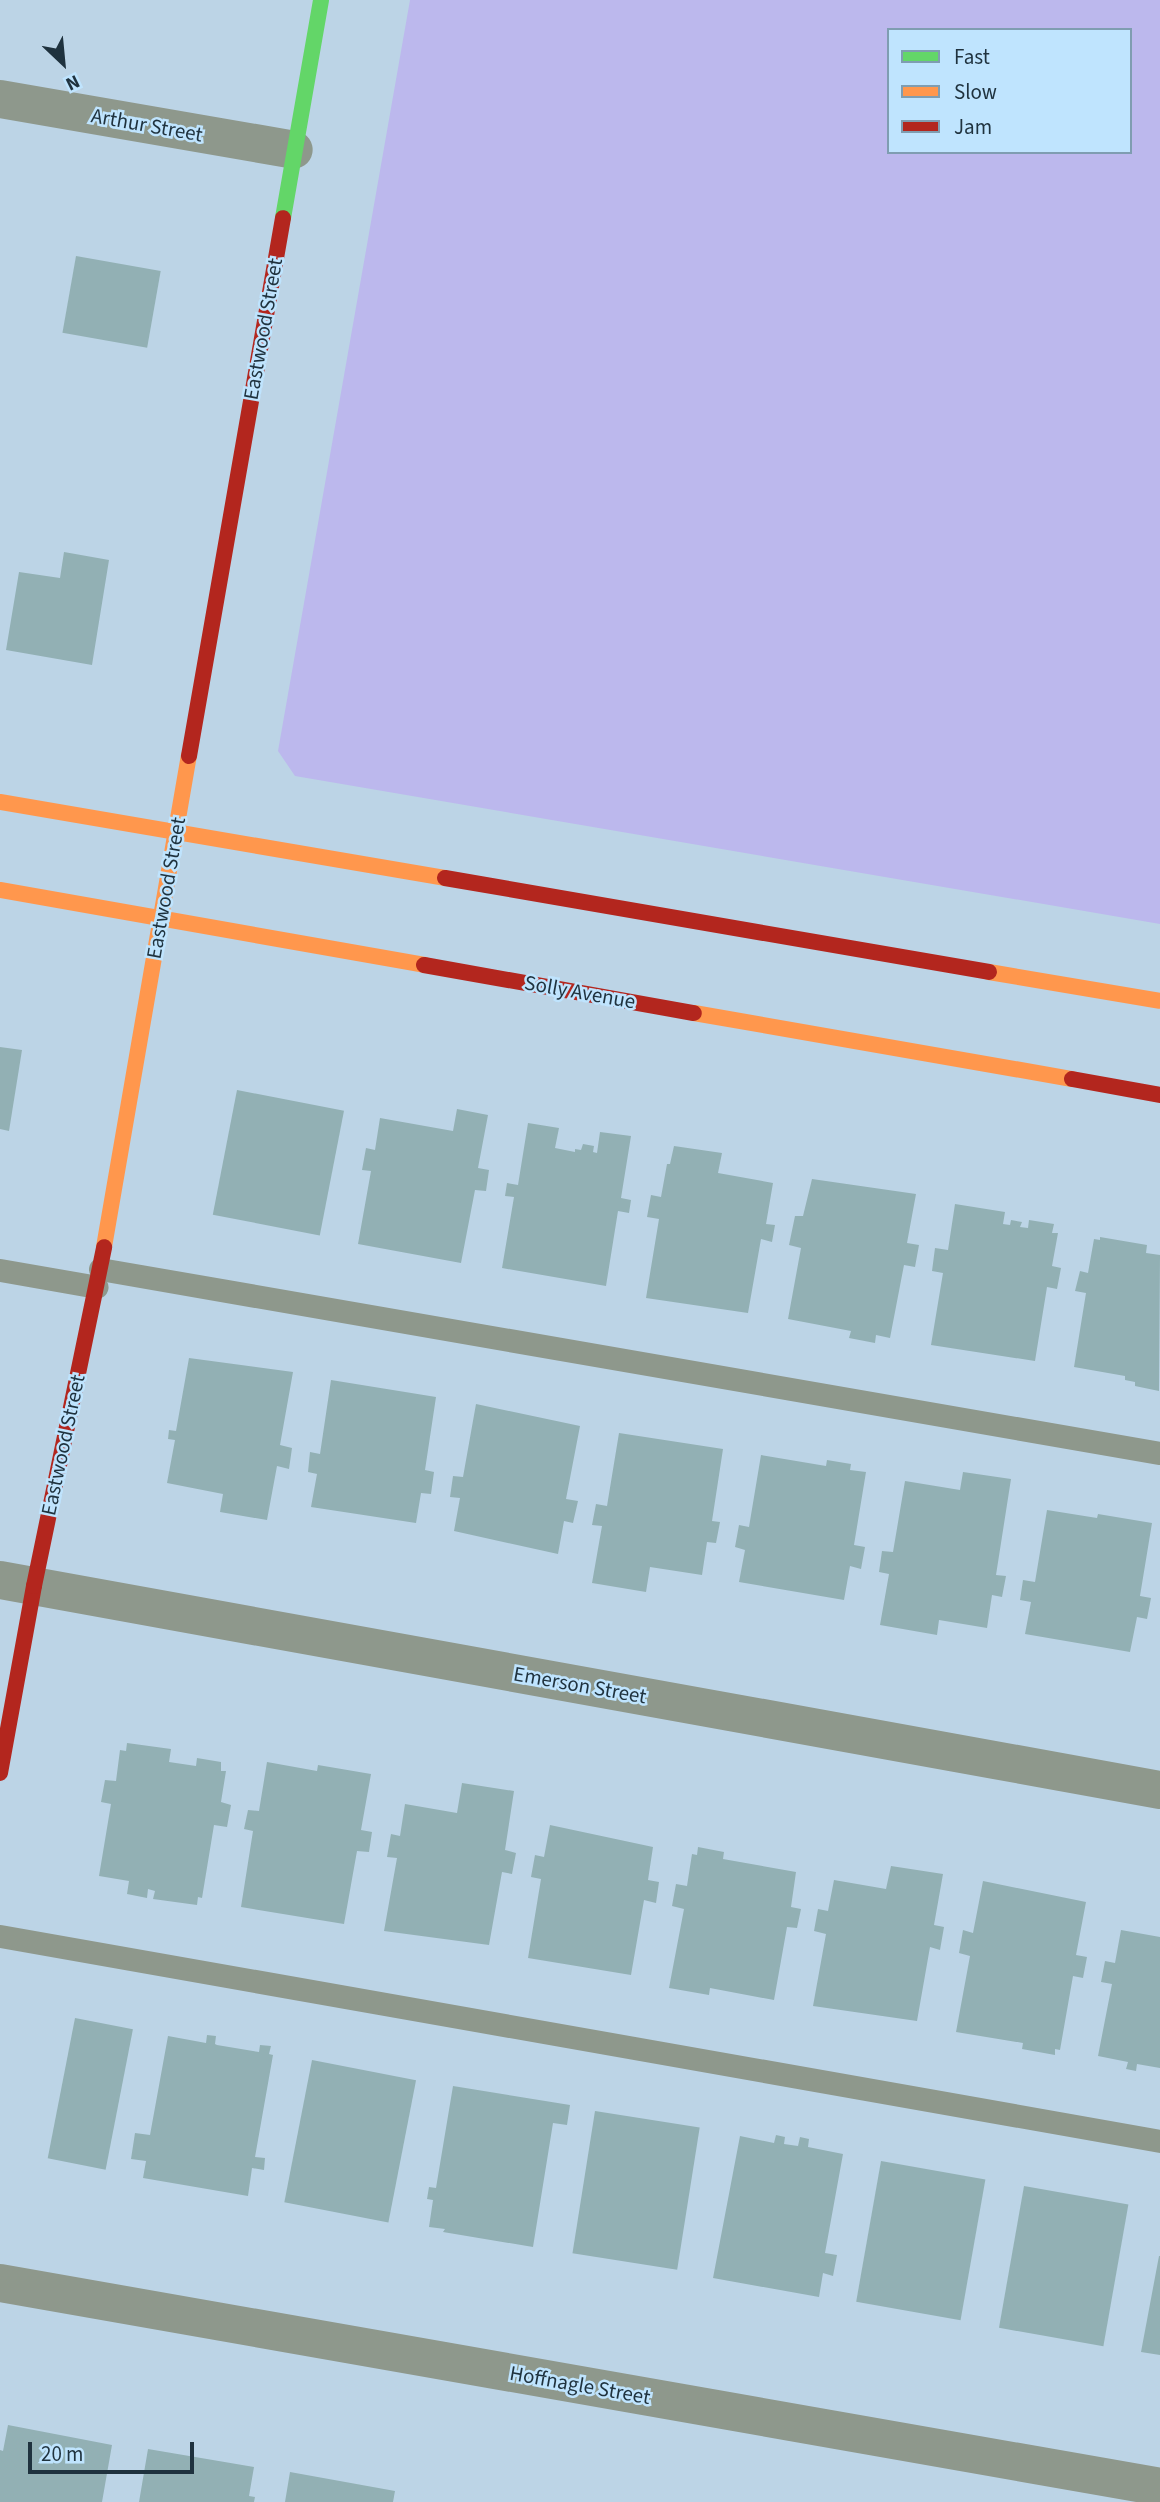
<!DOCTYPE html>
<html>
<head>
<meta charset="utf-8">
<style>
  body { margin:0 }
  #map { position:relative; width:1160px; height:2502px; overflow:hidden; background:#bcd4e6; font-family:"Source Sans 3",sans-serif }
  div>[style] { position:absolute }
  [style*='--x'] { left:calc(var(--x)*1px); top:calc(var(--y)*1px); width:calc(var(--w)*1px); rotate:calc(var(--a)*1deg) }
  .green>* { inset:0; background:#bcb8ed }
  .building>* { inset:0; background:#92b0b4; transform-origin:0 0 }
  .lane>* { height:23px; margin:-11.5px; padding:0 11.5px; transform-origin:11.5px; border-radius:11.5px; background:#8e988c }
  .street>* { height:38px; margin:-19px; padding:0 19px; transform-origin:19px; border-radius:19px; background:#8e988c }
  .fast>* { height:16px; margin:-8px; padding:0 8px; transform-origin:8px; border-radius:8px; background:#63d668 }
  .slow>* { height:16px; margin:-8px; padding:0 8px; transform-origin:8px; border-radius:8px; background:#ff974d }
  .jam>* { height:16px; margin:-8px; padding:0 8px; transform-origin:8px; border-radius:8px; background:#b3261e }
  span { translate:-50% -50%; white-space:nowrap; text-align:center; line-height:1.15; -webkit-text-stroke:5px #bfe4fe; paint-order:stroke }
  .street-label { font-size:21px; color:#1f323e }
  .legend { position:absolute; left:887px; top:28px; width:245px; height:126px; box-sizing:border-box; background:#bfe4fe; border:2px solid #7f9db1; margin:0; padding:9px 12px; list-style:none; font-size:21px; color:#1f323e }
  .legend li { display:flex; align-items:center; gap:14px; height:35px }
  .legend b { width:35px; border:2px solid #7f9db1 }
  .north { position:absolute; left:28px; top:28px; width:70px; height:70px; -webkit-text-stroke:5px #bfe4fe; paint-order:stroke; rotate:154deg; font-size:19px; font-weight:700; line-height:28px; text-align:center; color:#1f323e }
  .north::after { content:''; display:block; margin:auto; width:24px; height:32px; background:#1f323e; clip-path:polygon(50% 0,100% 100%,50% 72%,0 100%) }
  .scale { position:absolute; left:28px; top:2442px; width:166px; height:32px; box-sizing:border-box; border:4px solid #1f323e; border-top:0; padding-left:9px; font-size:21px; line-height:24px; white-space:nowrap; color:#1f323e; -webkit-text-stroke:5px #bfe4fe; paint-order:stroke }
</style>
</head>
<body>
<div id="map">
  <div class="green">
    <i style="clip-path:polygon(evenodd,410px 0,1160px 0,1160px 924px,295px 776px,278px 751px,410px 0,889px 30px,1130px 30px,1130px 152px,889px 152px,889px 30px)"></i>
  </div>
  <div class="building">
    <i style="left:76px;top:256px;width:86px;height:78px;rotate:10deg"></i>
    <i style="clip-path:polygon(64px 552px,109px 560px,92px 665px,6px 650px,19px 572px,60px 578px)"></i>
    <i style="clip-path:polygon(0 1047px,22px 1050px,9px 1131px,0 1129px)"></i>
    <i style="left:237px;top:1090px;width:109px;height:127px;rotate:11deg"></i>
    <i style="clip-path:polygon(457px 1109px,488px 1115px,478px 1168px,489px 1170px,486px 1191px,475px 1190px,461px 1263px,358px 1244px,371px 1171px,362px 1170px,366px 1148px,375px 1150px,380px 1118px,453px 1131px)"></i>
    <i style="clip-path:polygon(528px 1123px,559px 1128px,555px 1148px,575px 1152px,575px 1149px,581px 1150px,583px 1144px,594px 1146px,593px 1152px,597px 1153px,600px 1132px,631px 1136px,621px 1198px,631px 1200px,629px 1213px,618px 1211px,606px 1286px,502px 1268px,514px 1197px,505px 1196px,507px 1183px,518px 1185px)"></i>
    <i style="clip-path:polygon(674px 1146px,722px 1153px,718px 1173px,773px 1183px,766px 1224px,775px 1225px,772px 1242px,761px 1239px,748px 1313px,646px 1298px,659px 1219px,647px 1217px,651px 1195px,661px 1197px,667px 1164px,670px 1164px)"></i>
    <i style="clip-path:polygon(812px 1179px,916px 1194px,907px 1243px,919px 1245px,915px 1267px,904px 1265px,890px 1338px,876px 1335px,875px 1343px,849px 1338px,851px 1331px,788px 1319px,801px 1248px,789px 1245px,795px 1216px,803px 1216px)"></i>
    <i style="clip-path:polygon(955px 1204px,1005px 1212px,1003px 1224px,1010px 1225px,1011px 1220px,1022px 1222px,1020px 1227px,1028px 1228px,1029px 1220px,1054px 1224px,1052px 1233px,1058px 1233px,1052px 1266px,1061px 1268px,1057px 1289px,1047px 1287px,1035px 1361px,931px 1345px,943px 1273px,932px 1271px,935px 1248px,948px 1250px)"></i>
    <i style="clip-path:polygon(1100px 1237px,1147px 1245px,1146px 1253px,1160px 1255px,1159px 1391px,1135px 1386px,1135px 1382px,1125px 1380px,1125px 1376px,1074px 1367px,1086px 1293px,1075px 1291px,1080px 1271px,1088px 1273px,1094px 1239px,1100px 1240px)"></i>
    <i style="clip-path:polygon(189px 1358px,293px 1372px,280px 1445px,292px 1448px,289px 1469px,277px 1466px,267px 1520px,220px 1512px,223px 1494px,167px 1483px,175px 1440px,168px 1439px,169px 1430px,176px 1431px)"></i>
    <i style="clip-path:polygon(331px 1380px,436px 1397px,425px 1470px,434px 1472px,431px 1494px,421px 1493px,416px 1523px,311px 1507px,317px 1474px,308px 1472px,310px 1452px,320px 1454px)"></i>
    <i style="clip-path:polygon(476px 1404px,580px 1426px,566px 1499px,578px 1501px,573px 1523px,564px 1521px,558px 1554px,454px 1531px,460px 1498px,450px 1497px,453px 1476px,463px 1477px)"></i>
    <i style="clip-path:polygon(619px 1433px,723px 1449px,712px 1521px,720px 1522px,716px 1543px,707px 1542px,702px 1575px,650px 1567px,646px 1592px,592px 1583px,602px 1526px,592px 1525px,596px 1504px,607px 1506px)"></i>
    <i style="clip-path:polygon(761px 1455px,826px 1466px,827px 1460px,851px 1464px,850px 1470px,866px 1472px,854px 1545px,865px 1547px,861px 1569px,850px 1566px,844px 1600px,739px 1582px,745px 1550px,735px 1547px,739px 1525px,749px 1527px)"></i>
    <i style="clip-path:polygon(963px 1472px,1011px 1479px,996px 1575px,1006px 1576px,1002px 1597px,992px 1595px,987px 1628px,939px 1620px,937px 1635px,880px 1625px,889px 1574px,879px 1572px,882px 1551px,893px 1552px,905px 1481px,960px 1490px)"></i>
    <i style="clip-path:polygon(1047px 1510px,1097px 1518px,1098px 1514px,1152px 1523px,1140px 1596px,1151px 1598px,1147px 1619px,1137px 1617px,1130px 1652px,1025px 1634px,1031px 1602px,1020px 1600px,1023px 1580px,1035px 1582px)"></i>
    <i style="clip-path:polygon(127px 1743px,171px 1749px,169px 1762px,196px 1766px,197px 1758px,221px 1762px,221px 1771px,226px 1771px,221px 1802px,231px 1805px,227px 1827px,214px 1825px,202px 1898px,198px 1897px,197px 1905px,153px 1899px,155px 1891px,148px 1889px,147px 1898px,127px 1894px,129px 1881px,99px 1876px,111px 1804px,101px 1802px,105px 1780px,116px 1781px,120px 1750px,126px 1751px)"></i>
    <i style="clip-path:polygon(267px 1762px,317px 1771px,318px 1765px,371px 1774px,361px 1830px,372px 1832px,369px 1852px,357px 1851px,344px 1924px,241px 1907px,253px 1831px,244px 1829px,248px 1810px,259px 1811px)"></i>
    <i style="clip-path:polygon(462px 1783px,514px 1791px,505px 1850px,516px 1853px,512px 1874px,502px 1872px,489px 1945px,384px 1931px,397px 1858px,387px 1857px,391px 1834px,400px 1836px,405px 1804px,457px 1813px)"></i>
    <i style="clip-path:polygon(550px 1825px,653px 1847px,648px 1880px,659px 1882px,656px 1903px,644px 1900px,631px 1975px,528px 1958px,541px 1879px,531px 1877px,535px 1855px,544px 1857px)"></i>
    <i style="clip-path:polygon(698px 1847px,724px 1852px,723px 1859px,796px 1872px,791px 1907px,801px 1909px,797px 1928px,787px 1927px,774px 2000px,710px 1988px,709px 1995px,669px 1988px,684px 1909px,672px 1906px,676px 1884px,687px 1886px,692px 1854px,697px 1855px)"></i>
    <i style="clip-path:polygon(891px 1866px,943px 1874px,934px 1925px,944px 1927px,940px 1950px,930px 1947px,917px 2021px,813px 2006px,826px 1934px,814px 1931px,818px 1909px,828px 1911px,834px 1880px,886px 1889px)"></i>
    <i style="clip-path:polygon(983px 1881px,1086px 1902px,1076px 1955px,1087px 1957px,1083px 1978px,1073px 1976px,1060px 2050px,1055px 2049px,1055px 2055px,1022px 2049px,1023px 2043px,956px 2032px,970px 1956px,959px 1953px,963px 1930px,973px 1933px)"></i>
    <i style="clip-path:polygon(1121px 1930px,1160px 1937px,1160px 2068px,1137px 2064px,1136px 2071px,1126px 2069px,1128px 2062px,1098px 2056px,1112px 1984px,1101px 1982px,1105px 1961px,1115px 1963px)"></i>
    <i style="left:75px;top:2018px;width:59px;height:143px;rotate:11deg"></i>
    <i style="clip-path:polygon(207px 2035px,216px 2036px,215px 2044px,217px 2045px,259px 2052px,260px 2045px,271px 2046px,269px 2054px,273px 2055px,255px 2157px,265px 2158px,264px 2170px,252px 2168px,248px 2196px,143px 2178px,146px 2161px,131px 2159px,135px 2133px,150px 2135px,168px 2036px,206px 2043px)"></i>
    <i style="left:312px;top:2060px;width:106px;height:145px;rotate:11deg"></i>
    <i style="clip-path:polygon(453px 2086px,570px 2105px,567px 2125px,553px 2123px,533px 2247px,443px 2232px,445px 2229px,429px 2227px,433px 2200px,427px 2199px,429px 2187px,436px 2188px)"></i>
    <i style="left:595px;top:2111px;width:106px;height:144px;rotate:9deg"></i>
    <i style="clip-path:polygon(776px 2135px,785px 2137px,784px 2144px,798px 2146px,800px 2137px,809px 2139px,808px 2147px,843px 2154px,825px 2253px,837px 2255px,833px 2276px,823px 2273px,819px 2297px,713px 2278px,740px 2136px,774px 2143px)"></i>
    <i style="left:881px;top:2161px;width:106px;height:143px;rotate:10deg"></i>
    <i style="left:1024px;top:2186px;width:106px;height:144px;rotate:10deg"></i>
    <i style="clip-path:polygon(1159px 2256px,1160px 2256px,1160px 2355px,1141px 2352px)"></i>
    <i style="clip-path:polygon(8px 2425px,112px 2445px,102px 2502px,0 2502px,0 2450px,3px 2451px)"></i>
    <i style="clip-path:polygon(148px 2449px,254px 2467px,249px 2496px,255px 2497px,254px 2502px,139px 2502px)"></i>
    <i style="clip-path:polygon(290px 2472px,395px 2491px,393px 2502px,285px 2502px)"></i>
  </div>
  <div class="lane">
    <i style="--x:100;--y:1269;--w:1076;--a:9.85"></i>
    <i style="--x:0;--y:1270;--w:98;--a:9.9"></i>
    <i style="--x:0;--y:1936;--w:1178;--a:10.02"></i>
  </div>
  <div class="street">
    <i style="--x:0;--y:99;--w:298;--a:9.8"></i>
    <i style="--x:0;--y:1580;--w:1179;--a:10.26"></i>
    <i style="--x:0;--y:2283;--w:1178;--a:9.97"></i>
  </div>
  <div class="fast">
    <i style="--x:283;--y:218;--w:221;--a:-80.1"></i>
  </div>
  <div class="slow">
    <i style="--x:0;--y:802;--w:451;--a:9.7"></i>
    <i style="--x:0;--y:890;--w:431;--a:10"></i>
    <i style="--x:989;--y:972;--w:173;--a:9.6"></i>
    <i style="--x:694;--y:1013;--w:384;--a:9.9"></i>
    <i style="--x:104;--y:1247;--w:498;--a:-80.2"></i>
  </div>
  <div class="jam">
    <i style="--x:189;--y:756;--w:546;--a:-80.09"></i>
    <i style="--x:445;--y:878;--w:552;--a:9.8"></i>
    <i style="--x:424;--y:965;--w:274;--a:10.1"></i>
    <i style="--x:1072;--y:1079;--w:89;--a:10.3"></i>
    <i style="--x:0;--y:1773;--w:190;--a:-79.7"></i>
    <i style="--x:34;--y:1586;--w:346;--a:-78.3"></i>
  </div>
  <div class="street-label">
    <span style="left:147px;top:125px;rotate:10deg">Arthur Street</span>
    <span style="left:263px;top:329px;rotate:-80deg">Eastwood Street</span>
    <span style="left:166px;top:888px;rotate:-80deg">Eastwood Street</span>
    <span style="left:580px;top:992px;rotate:10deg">Solly Avenue</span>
    <span style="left:63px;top:1445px;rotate:-78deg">Eastwood Street</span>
    <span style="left:580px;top:1685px;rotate:10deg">Emerson Street</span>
    <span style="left:580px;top:2385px;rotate:10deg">Hoffnagle Street</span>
  </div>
  <ul class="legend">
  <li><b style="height:9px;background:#63d668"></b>Fast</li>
  <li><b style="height:9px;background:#ff974d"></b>Slow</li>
  <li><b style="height:9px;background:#b3261e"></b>Jam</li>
  </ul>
  <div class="north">N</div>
  <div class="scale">20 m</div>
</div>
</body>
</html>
